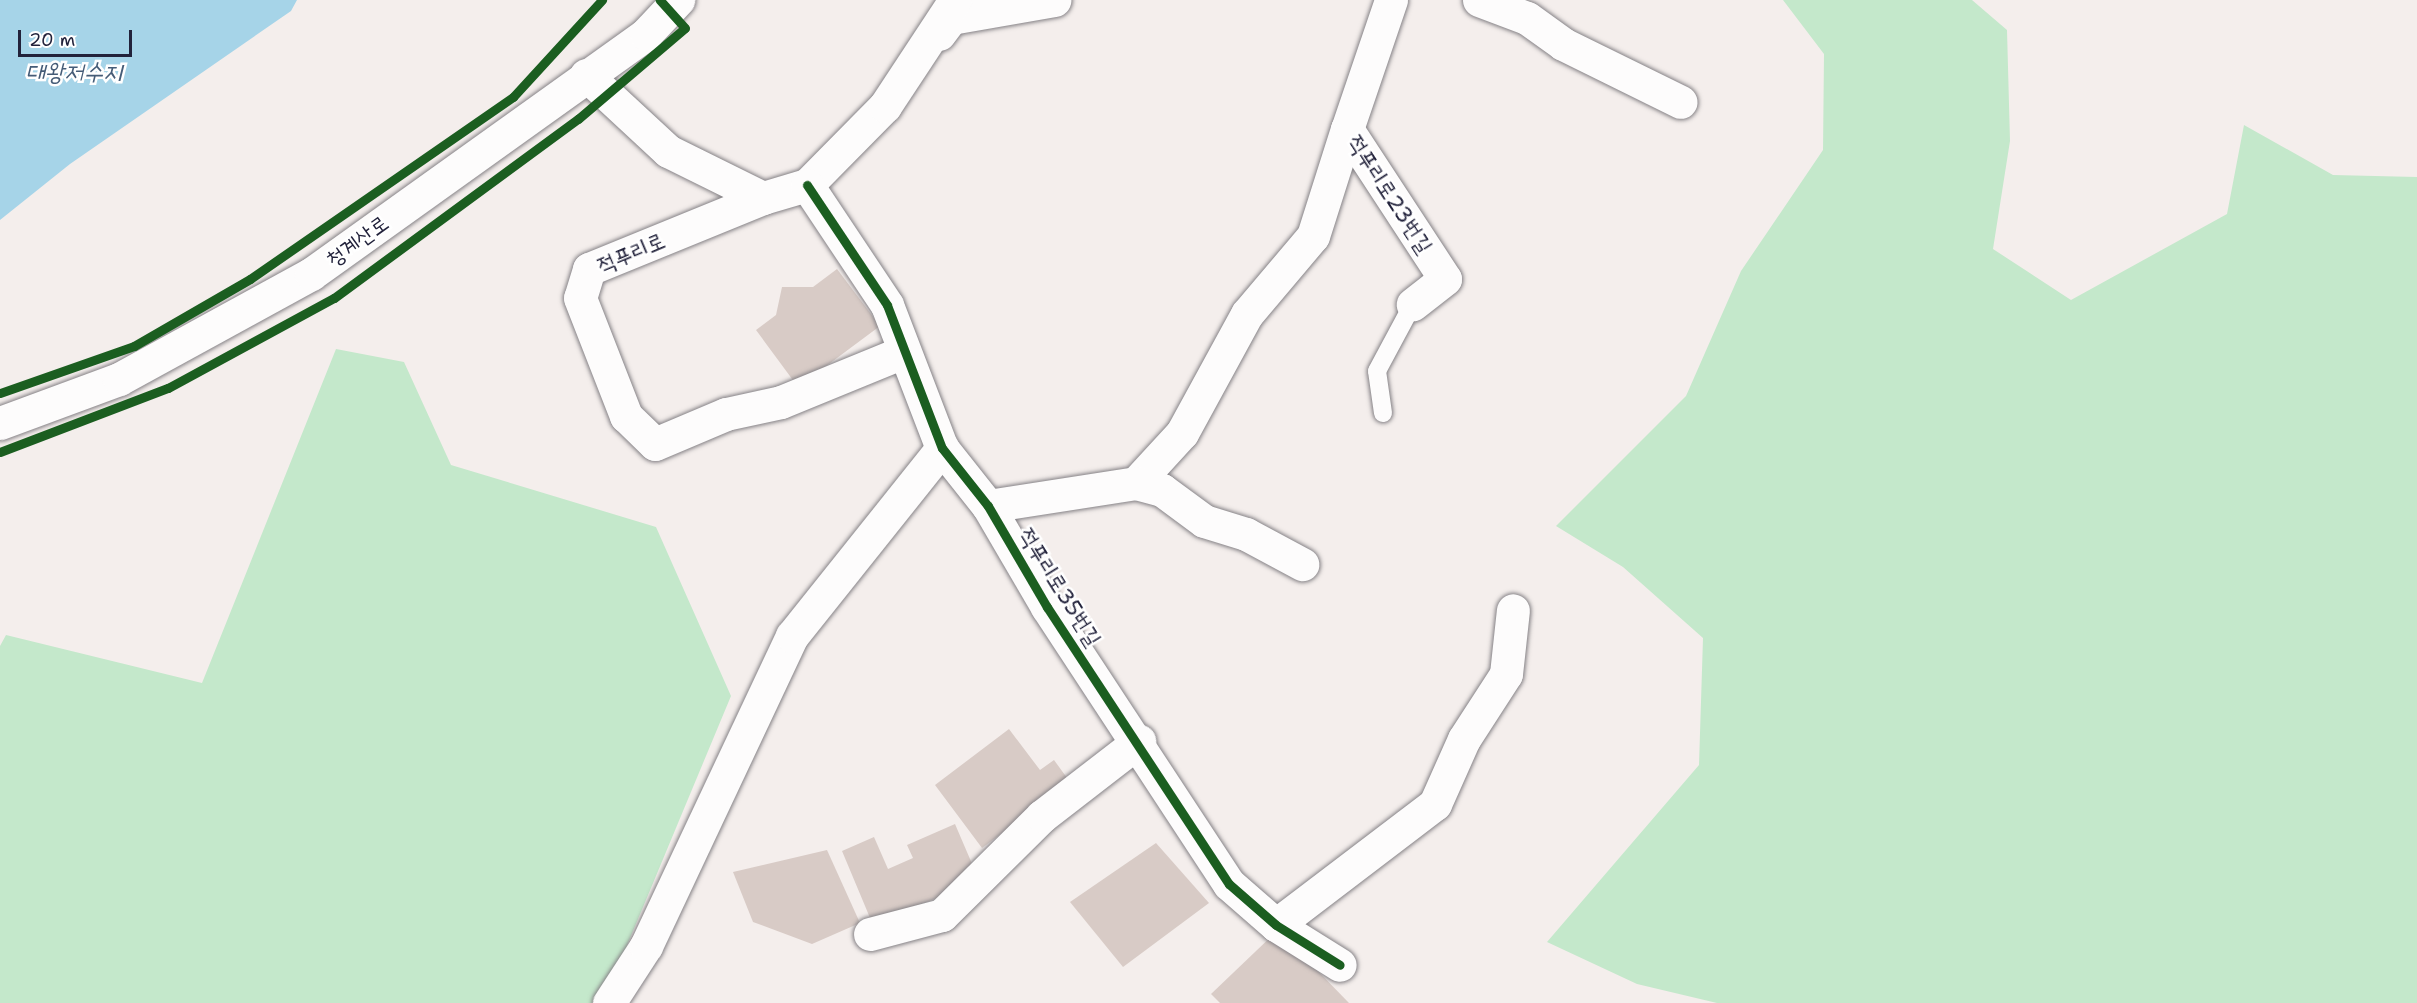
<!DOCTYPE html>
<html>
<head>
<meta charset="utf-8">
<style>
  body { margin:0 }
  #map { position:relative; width:2417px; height:1003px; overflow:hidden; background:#f4eeec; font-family:"Shantell Sans","Poor Story",sans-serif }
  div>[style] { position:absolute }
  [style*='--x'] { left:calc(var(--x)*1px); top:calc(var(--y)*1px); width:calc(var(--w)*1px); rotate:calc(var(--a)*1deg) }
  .green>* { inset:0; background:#c4e8cb }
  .water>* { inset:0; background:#a6d4e8 }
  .building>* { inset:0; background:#d8cbc6 }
  .roads { filter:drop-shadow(0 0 2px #858286) drop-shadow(0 0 2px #858286) }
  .service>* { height:18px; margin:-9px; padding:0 9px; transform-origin:9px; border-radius:9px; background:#fdfcfc }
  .minor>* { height:33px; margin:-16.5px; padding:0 16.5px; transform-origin:16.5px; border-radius:16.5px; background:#fdfcfc }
  .secondary>* { height:33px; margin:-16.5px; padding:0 16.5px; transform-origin:16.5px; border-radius:16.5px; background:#fdfcfc }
  .cycleway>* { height:9px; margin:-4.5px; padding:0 4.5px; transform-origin:4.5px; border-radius:4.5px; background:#1b5e20 }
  span { translate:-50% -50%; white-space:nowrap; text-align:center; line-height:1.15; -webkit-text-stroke:5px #fff; paint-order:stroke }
  .street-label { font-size:22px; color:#22223b }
  .water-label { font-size:24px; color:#455c77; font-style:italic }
  .scale { position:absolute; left:18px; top:30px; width:114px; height:27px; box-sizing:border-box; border:3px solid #22223b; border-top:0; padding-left:8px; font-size:18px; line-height:21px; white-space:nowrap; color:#22223b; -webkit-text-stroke:4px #fff; paint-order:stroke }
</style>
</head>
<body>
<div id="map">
  <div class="green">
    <i style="clip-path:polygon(1783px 0,1972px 0,2007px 30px,2010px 141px,1993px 249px,2071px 300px,2227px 214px,2244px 125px,2333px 175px,2417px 177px,2417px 1003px,1717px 1003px,1637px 984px,1547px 942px,1699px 765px,1703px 638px,1623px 567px,1556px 526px,1686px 396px,1741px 271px,1823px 150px,1824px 54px)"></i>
    <i style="clip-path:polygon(336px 349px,404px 362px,451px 465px,656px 527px,731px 696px,603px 1003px,0 1003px,0 646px,6px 635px,202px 683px)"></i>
  </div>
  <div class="water">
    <i style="clip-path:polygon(0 0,297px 0,291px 11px,70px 164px,0 220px)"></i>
  </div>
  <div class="building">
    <i style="clip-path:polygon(837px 269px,880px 326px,798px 387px,756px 330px,776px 315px,782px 287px,813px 287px)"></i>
    <i style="clip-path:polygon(1009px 729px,1040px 770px,1054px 760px,1070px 782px,982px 848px,935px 785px)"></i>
    <i style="clip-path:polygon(955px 824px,979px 880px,873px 925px,842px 851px,874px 837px,888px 869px,913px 858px,907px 845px)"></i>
    <i style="clip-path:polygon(1156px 843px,1209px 903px,1123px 967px,1070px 902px)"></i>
    <i style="clip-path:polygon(827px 850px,860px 923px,812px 944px,753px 922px,733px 872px)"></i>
    <i style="clip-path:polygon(1278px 930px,1349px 1003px,1220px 1003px,1211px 994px)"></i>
  </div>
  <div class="roads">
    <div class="service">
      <i style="--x:1383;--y:413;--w:42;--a:-98.1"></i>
      <i style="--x:1377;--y:371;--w:76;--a:-61.8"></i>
    </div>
    <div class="minor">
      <i style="--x:1391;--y:0;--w:136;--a:108.8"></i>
      <i style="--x:1347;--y:129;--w:179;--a:56.8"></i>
      <i style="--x:1445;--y:279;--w:41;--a:142"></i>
      <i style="--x:1479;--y:0;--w:51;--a:20.6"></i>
      <i style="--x:1527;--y:18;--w:44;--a:35.8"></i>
      <i style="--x:1563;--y:44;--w:131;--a:26.2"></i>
      <i style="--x:939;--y:34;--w:20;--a:-53"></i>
      <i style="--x:951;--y:18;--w:105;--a:-9.9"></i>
      <i style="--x:586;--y:75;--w:112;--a:42.8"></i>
      <i style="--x:668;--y:151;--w:106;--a:26.3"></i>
      <i style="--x:763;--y:198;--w:46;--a:-16.5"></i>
      <i style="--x:807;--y:185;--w:111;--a:-45.4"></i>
      <i style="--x:885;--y:106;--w:127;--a:-56.6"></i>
      <i style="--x:807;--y:185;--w:144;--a:56.3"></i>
      <i style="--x:887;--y:305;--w:153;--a:69"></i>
      <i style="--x:942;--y:448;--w:74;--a:51.6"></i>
      <i style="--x:988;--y:506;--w:117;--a:59.7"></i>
      <i style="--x:1047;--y:607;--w:331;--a:56.7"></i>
      <i style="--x:1229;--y:884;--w:62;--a:41.1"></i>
      <i style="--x:1276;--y:925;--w:75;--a:32"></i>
      <i style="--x:763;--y:198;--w:188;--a:157.8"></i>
      <i style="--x:589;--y:269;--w:30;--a:107"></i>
      <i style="--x:580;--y:298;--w:127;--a:68.7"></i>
      <i style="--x:626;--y:416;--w:40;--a:44"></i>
      <i style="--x:655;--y:444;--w:77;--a:-22.9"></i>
      <i style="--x:726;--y:414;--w:56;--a:-12.3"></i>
      <i style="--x:781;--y:402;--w:132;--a:-22.3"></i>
      <i style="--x:1136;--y:483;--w:68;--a:-47.4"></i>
      <i style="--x:1182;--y:433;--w:136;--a:-61.4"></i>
      <i style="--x:1247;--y:314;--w:102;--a:-49.8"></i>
      <i style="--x:1313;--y:236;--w:112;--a:-72.4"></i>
      <i style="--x:988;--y:506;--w:150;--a:-8.8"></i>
      <i style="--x:1136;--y:483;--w:27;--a:15"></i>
      <i style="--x:1162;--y:490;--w:52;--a:36.4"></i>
      <i style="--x:1204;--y:521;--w:44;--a:17.2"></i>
      <i style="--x:1246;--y:534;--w:64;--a:28.2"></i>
      <i style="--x:1276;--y:925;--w:200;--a:-37.3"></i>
      <i style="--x:1435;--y:804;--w:71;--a:-66"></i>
      <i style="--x:1464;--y:739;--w:77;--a:-57.1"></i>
      <i style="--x:1506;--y:674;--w:64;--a:-83.8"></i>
      <i style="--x:870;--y:934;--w:74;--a:-14.8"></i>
      <i style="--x:942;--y:915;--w:141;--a:-44.7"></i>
      <i style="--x:1042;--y:816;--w:123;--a:-37.7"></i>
      <i style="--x:609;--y:1003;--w:68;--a:-57"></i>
      <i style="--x:646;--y:946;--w:343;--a:-64.8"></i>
      <i style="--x:792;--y:636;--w:241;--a:-51.4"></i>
    </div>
    <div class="secondary">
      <i style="--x:0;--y:423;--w:127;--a:-20.3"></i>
      <i style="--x:119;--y:379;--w:219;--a:-28.7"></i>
      <i style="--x:311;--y:274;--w:412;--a:-35.6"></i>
      <i style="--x:646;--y:34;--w:47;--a:-46.7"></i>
    </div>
  </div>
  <div class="cycleway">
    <i style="--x:807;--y:185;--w:144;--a:56.3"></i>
    <i style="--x:887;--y:305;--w:153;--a:69"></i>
    <i style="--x:942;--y:448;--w:74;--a:51.6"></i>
    <i style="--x:988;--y:506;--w:117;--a:59.7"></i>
    <i style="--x:1047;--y:607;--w:331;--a:56.7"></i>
    <i style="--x:1229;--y:884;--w:62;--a:41.1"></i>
    <i style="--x:1276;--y:925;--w:75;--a:32"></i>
    <i style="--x:0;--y:393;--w:142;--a:-19.3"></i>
    <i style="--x:134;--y:346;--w:134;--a:-30"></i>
    <i style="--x:250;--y:279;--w:320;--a:-34.7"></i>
    <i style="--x:513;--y:97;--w:132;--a:-47.5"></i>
    <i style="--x:0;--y:452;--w:180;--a:-20.9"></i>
    <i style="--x:168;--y:388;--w:189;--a:-28.5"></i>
    <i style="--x:334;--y:298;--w:303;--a:-36.3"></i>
    <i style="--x:578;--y:119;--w:140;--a:-40.4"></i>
    <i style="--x:685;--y:28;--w:38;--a:-132"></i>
  </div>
  <div class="street-label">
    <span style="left:1390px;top:194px;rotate:57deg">적푸리로23번길</span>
    <span style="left:357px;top:241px;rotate:-36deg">청계산로</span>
    <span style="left:631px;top:253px;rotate:-23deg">적푸리로</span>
    <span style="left:1060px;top:587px;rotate:58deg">적푸리로35번길</span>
  </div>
  <div class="water-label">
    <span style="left:74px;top:73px">대왕저수지</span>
  </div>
  <div class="scale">20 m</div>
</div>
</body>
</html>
